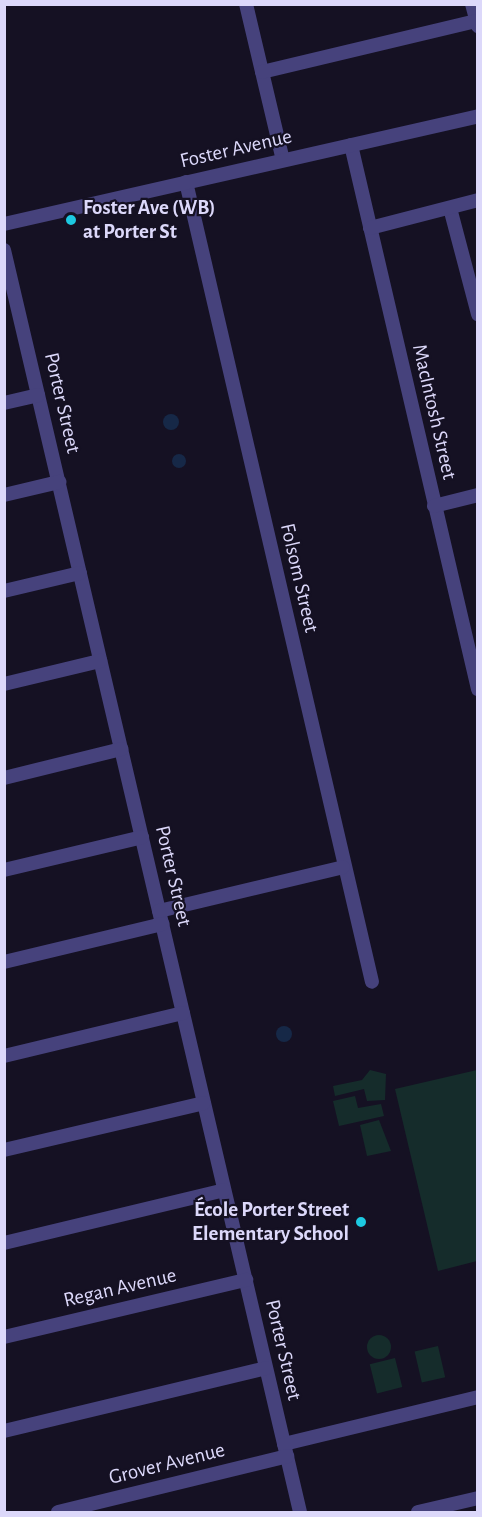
<!DOCTYPE html>
<html>
<head>
<meta charset="utf-8">
<style>
  body { margin:0 }
  #map { position:relative; width:482px; height:1517px; overflow:hidden; background:#151123; font-family:"Alegreya Sans",sans-serif }
  div>[style] { position:absolute }
  [style*='--x'] { left:calc(var(--x)*1px); top:calc(var(--y)*1px); width:calc(var(--w)*1px); rotate:calc(var(--a)*1deg) }
  .green>* { inset:0; background:#152c2b; transform-origin:0 0 }
  .round { border-radius:50% }
  .water>* { inset:0; background:#162847 }
  .minor>* { height:14px; margin:-7px; padding:0 7px; transform-origin:7px; border-radius:7px; background:#46427c }
  .dots>* { width:16px; height:16px; translate:-50% -50%; box-sizing:border-box; border:3px solid #151123; border-radius:50% }
  span { translate:-50% -50%; white-space:nowrap; text-align:center; line-height:1.15; -webkit-text-stroke:4.5px #151123; paint-order:stroke }
  .street-label { font-size:21px; color:#dcd8fa }
  .poi-label { font-size:21px; color:#dcd8fa; font-weight:700 }
  .left { translate:0 -50%; text-align:left }
  .right { translate:-100% -50%; text-align:right }
  .frame { position:absolute; inset:0; border:6px solid #dcd8fa; pointer-events:none }
</style>
</head>
<body>
<div id="map">
  <div class="green">
    <i style="clip-path:polygon(370px 1070px,386px 1074px,385px 1100px,367px 1101px,364px 1089px,335px 1096px,333px 1086px,362px 1080px)"></i>
    <i style="clip-path:polygon(477px 1070px,477px 1261px,438px 1271px,395px 1089px)"></i>
    <i style="clip-path:polygon(355px 1096px,358px 1108px,381px 1104px,384px 1116px,339px 1126px,333px 1101px)"></i>
    <i style="clip-path:polygon(379px 1120px,391px 1151px,367px 1156px,360px 1125px)"></i>
    <i class="round" style="left:367px;top:1335px;width:24px;height:24px"></i>
    <i style="left:438px;top:1346px;width:32px;height:24px;rotate:77deg"></i>
    <i style="left:395px;top:1358px;width:30px;height:26px;rotate:76deg"></i>
  </div>
  <div class="water">
    <i class="round" style="left:163px;top:414px;width:16px;height:16px"></i>
    <i class="round" style="left:172px;top:454px;width:14px;height:14px"></i>
    <i class="round" style="left:276px;top:1026px;width:16px;height:16px"></i>
  </div>
  <div class="minor">
    <i style="--x:246;--y:4;--w:160;--a:76.7"></i>
    <i style="--x:472;--y:4;--w:23;--a:75"></i>
    <i style="--x:262;--y:72;--w:220;--a:-13.4"></i>
    <i style="--x:351;--y:145;--w:559;--a:76.86"></i>
    <i style="--x:186;--y:182;--w:821;--a:76.91"></i>
    <i style="--x:450;--y:208;--w:110;--a:75.2"></i>
    <i style="--x:4;--y:224;--w:486;--a:-12.8"></i>
    <i style="--x:370;--y:228;--w:112;--a:-14.5"></i>
    <i style="--x:4;--y:250;--w:1296;--a:76.8"></i>
    <i style="--x:4;--y:403;--w:35;--a:-13"></i>
    <i style="--x:4;--y:495;--w:57;--a:-13.3"></i>
    <i style="--x:434;--y:506;--w:45;--a:-14"></i>
    <i style="--x:4;--y:591;--w:78;--a:-13.3"></i>
    <i style="--x:4;--y:684;--w:99;--a:-13.5"></i>
    <i style="--x:4;--y:778;--w:121;--a:-13.9"></i>
    <i style="--x:4;--y:870;--w:142;--a:-13.4"></i>
    <i style="--x:159;--y:911;--w:189;--a:-13.4"></i>
    <i style="--x:4;--y:962;--w:163;--a:-13.5"></i>
    <i style="--x:4;--y:1056;--w:184;--a:-13.5"></i>
    <i style="--x:4;--y:1150;--w:205;--a:-13.2"></i>
    <i style="--x:4;--y:1243;--w:226;--a:-13.5"></i>
    <i style="--x:4;--y:1337;--w:249;--a:-13.3"></i>
    <i style="--x:4;--y:1431;--w:269;--a:-13.5"></i>
    <i style="--x:284;--y:1444;--w:200;--a:-13.6"></i>
    <i style="--x:58;--y:1512;--w:236;--a:-13.7"></i>
    <i style="--x:418;--y:1512;--w:62;--a:-13.1"></i>
  </div>
  <div class="dots">
    <i style="left:71px;top:220px;background:#1dc9e1"></i>
    <i style="left:361px;top:1222px;background:#1dc9e1"></i>
  </div>
  <div class="street-label">
    <span style="left:236px;top:149px;rotate:-13deg">Foster Avenue</span>
    <span style="left:62px;top:403px;rotate:77deg">Porter Street</span>
    <span style="left:434px;top:412px;rotate:77deg">MacIntosh Street</span>
    <span style="left:299px;top:578px;rotate:77deg">Folsom Street</span>
    <span style="left:173px;top:876px;rotate:77deg">Porter Street</span>
    <span style="left:120px;top:1288px;rotate:-13deg">Regan Avenue</span>
    <span style="left:283px;top:1350px;rotate:77deg">Porter Street</span>
    <span style="left:167px;top:1464px;rotate:-14deg">Grover Avenue</span>
  </div>
  <div class="poi-label">
    <span class="left" style="left:83px;top:220px">Foster Ave (WB)<br>at Porter St</span>
    <span class="right" style="left:349px;top:1222px">École Porter Street<br>Elementary School</span>
  </div>
  <div class="frame"></div>
</div>
</body>
</html>
